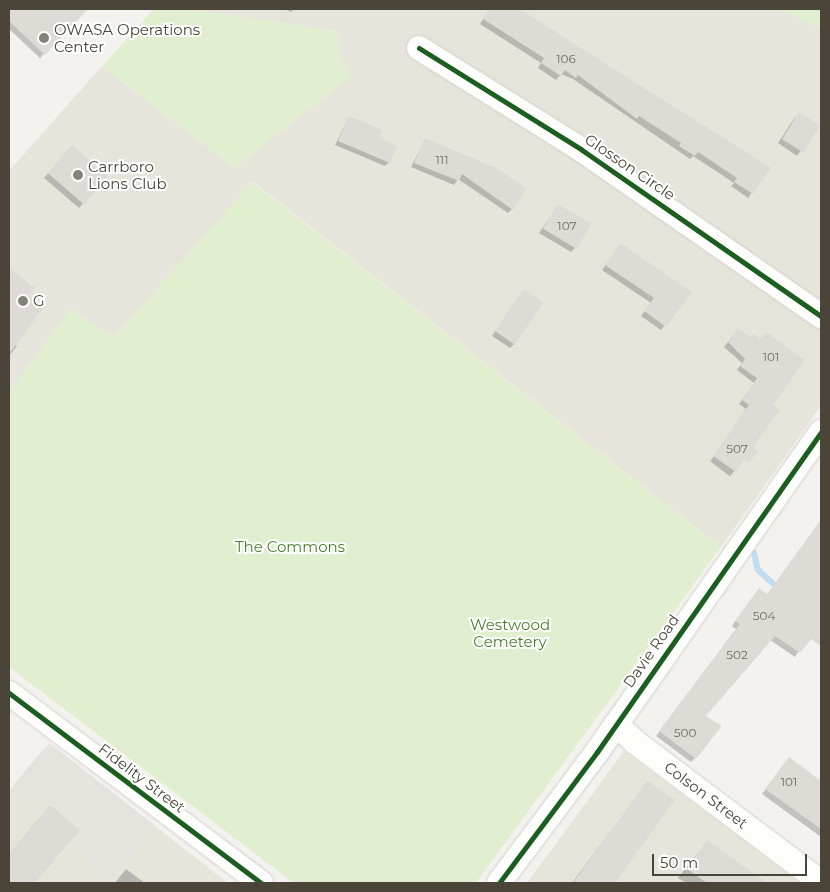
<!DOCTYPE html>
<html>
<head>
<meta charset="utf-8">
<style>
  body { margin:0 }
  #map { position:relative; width:830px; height:892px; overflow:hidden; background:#f4f2ee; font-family:Montserrat,sans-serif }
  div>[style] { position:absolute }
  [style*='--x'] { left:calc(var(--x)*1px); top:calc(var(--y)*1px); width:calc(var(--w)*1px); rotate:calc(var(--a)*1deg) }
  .residential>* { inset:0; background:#e7e4dc }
  .green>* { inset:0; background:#e1eecf }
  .parking>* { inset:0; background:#e6e3df }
  .shadow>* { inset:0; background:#0003; transform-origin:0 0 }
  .stream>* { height:6px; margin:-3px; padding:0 3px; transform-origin:3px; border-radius:3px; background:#c0ddf1 }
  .building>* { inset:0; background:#dedbd6; transform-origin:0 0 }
  .roads { filter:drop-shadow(0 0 1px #d2d0cb) drop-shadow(0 0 1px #d2d0cb) }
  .minor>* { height:24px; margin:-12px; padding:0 12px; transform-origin:12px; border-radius:12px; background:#fdfdfc }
  .cycleway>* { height:5px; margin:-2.5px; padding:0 2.5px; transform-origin:2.5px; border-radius:2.5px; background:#1b5e20 }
  .dots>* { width:14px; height:14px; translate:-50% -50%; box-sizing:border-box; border:2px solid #fff; border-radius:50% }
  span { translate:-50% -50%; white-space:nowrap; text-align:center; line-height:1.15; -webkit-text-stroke:4px #fff; paint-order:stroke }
  .number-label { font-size:12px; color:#706a61 }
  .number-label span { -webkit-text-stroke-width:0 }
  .poi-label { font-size:15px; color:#4b4439 }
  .left { translate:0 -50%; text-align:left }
  .street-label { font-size:15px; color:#4b4439 }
  .park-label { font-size:15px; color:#4a7f2a }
  .frame { position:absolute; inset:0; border:10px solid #4b4439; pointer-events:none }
  .scale { position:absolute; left:652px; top:854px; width:155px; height:22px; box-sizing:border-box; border:2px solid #4b4439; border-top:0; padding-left:6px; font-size:15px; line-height:18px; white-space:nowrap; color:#4b4439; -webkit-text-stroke:4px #fff; paint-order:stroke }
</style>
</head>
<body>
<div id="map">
  <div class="residential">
    <i style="clip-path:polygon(189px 9px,821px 9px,821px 406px,721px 547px,253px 182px,113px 338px,9px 392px,9px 171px,102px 66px,234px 168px,350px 77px,340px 56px,338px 31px)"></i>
    <i style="clip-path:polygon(49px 743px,53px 746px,228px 883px,9px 883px,9px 790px)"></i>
    <i style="clip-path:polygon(624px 751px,800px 883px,527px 883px)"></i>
  </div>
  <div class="green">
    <i style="clip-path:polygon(154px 9px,189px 9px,338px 31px,340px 56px,351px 77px,234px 168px,102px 66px)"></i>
    <i style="clip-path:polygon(779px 9px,821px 9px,821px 30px)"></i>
    <i style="clip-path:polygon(252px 182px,721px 547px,476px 883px,294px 883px,9px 667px,9px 392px,71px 308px,113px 338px)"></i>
  </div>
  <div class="parking">
    <i style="clip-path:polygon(53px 746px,154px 825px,112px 880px,75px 850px,88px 833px,53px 804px,31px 798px,15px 783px,41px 752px,45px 755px)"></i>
  </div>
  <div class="shadow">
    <i style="clip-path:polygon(9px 9px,86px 9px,40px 58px,9px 29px)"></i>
    <i style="clip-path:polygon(285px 9px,294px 9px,291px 12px)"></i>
    <i style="clip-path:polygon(490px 9px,518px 9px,769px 168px,748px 198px,731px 186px,734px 183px,693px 156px,690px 159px,573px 79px,561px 74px,556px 80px,538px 68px,541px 63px,480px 24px)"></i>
    <i style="clip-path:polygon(349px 117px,377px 139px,389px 162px,385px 166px,335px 145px)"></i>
    <i style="clip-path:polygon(795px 117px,818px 126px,797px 156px,778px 143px)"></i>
    <i style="clip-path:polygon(425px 140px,512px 209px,508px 213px,458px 179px,454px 185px,411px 167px)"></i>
    <i style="clip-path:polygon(68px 151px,107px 176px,79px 208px,44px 178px)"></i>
    <i style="clip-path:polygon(558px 206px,575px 248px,571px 252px,539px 233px)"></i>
    <i style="clip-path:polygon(620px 245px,690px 292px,661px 330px,641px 316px,651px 303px,602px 270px)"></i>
    <i style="clip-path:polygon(9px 270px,33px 288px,27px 295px,14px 344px,17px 346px,9px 356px)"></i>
    <i style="clip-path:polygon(520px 295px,514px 344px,510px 348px,492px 336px)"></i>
    <i style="clip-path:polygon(738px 329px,750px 339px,760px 340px,766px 333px,803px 360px,735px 425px,746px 409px,739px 404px,754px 383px,737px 370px,742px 363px,724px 347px)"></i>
    <i style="left:724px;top:443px;width:25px;height:23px;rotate:37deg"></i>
    <i style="clip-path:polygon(821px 520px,821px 612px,795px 657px,770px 640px,704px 716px,695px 758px,691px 762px,656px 736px,736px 629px,732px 626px,755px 594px,767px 595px)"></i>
    <i style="clip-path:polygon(785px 763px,804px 786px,821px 798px,821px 837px,762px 794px)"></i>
    <i style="clip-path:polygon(648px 782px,673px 800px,613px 883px,572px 883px)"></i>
    <i style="clip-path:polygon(41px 816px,78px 830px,34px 883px,9px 883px,9px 855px)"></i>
    <i style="clip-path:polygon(707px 842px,765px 883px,686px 883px,678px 878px)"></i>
    <i style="clip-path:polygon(126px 869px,145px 883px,115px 883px)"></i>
  </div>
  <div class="stream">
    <i style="--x:754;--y:553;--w:17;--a:77"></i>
    <i style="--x:758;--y:570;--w:28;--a:42"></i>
  </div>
  <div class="building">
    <i style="clip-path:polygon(9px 9px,88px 9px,45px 55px,9px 21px)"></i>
    <i style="clip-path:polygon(490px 9px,519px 9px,771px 168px,753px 194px,734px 182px,737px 178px,698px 152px,695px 156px,679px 146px,681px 143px,639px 116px,637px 119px,578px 75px,576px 78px,565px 70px,561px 76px,541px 63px,544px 58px,483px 19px)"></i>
    <i style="left:799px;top:112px;width:25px;height:32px;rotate:32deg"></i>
    <i style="clip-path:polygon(349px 116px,383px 130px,379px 138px,397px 146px,390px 163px,338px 141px)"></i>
    <i style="clip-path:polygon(425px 138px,498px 169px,527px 189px,513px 210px,462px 174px,459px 181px,414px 163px)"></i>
    <i style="left:72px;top:145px;width:48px;height:37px;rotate:41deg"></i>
    <i style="left:558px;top:204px;width:39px;height:29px;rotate:31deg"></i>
    <i style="clip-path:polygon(620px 243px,692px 292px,666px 327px,644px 311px,654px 298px,605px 265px)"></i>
    <i style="clip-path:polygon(9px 268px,35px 288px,29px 295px,44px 307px,9px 354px)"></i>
    <i style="left:524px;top:289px;width:24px;height:51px;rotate:35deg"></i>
    <i style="clip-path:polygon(738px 328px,751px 337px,754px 334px,761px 339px,766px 332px,805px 360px,773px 405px,780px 410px,755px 444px,754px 448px,758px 451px,749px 463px,744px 460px,736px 472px,713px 456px,749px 405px,742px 400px,757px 378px,740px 366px,745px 359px,728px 342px)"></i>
    <i style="clip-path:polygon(821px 520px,821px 646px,811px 639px,800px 653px,775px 636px,706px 716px,722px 726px,696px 759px,659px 731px,740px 624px,735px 621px,759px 588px,767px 594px)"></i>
    <i style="clip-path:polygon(789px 757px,821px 781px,821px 829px,765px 789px)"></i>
    <i style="clip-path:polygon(647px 781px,675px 800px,615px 883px,573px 883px)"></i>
    <i style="clip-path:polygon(50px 805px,80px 830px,35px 883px,9px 883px,9px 855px)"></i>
    <i style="clip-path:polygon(707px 840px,767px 883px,707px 883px,687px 869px)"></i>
  </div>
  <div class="roads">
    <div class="minor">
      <i style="--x:419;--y:48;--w:192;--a:32"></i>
      <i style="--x:582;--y:150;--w:291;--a:34.8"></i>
      <i style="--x:9;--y:693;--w:316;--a:37"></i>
      <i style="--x:616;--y:724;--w:26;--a:43"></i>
      <i style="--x:635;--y:742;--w:233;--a:37"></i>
      <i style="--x:499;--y:883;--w:164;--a:-53.2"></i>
      <i style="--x:597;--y:752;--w:391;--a:-55"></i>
    </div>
  </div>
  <div class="cycleway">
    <i style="--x:419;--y:48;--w:192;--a:32"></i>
    <i style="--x:582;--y:150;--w:291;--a:34.8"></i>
    <i style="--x:9;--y:693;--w:316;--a:37"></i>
    <i style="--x:499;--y:883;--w:164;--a:-53.2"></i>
    <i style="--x:597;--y:752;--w:391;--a:-55"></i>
  </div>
  <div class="dots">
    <i style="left:44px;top:38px;background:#868178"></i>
    <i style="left:78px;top:175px;background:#868178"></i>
    <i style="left:23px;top:301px;background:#868178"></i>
  </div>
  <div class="number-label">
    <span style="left:566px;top:59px">106</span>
    <span style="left:442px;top:160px">111</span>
    <span style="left:567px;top:226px">107</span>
    <span style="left:771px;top:357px">101</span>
    <span style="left:737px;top:449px">507</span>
    <span style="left:764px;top:616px">504</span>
    <span style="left:737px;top:655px">502</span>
    <span style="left:685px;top:733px">500</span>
    <span style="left:789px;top:782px">101</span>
  </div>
  <div class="poi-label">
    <span class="left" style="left:54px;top:38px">OWASA Operations<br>Center</span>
    <span class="left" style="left:88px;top:175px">Carrboro<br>Lions Club</span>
    <span class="left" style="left:33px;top:301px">G</span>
  </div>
  <div class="street-label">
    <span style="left:630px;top:167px;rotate:34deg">Glosson Circle</span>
    <span style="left:651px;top:651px;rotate:-55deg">Davie Road</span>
    <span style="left:142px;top:778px;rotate:37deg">Fidelity Street</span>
    <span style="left:706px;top:795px;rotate:37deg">Colson Street</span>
  </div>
  <div class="park-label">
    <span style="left:290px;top:547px">The Commons</span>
    <span style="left:510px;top:633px">Westwood<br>Cemetery</span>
  </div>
  <div class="frame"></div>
  <div class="scale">50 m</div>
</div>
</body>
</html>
